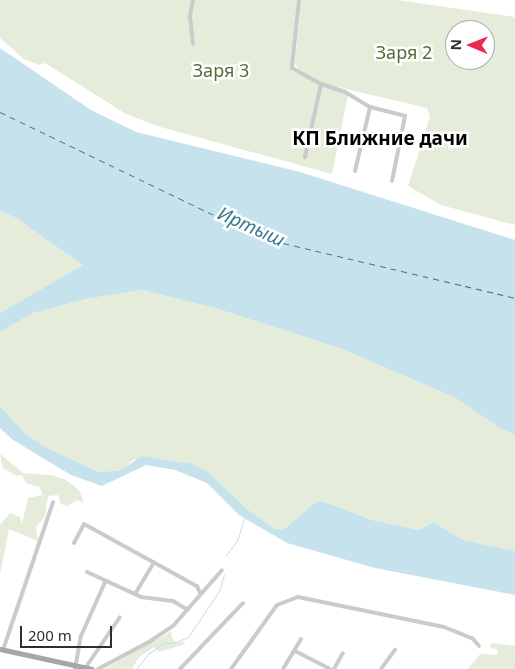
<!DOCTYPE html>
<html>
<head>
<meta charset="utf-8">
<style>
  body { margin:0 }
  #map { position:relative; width:515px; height:669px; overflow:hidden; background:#fff; font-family:"Noto Sans",sans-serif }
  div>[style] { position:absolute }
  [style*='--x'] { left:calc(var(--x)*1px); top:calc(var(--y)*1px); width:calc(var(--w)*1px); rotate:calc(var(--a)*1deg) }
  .green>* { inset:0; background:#e6ecda }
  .water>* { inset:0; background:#c6e2ed }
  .stream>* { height:1px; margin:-0.5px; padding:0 0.5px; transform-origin:0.5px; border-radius:0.5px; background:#c6e2ed }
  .ferry>* { height:1px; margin-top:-0.5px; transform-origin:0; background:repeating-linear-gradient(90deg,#387b93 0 6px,transparent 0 11px) }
  .minor>* { height:4px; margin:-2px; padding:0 2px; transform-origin:2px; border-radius:2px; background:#cbcbcb }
  .major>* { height:5px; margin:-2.5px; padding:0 2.5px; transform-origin:2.5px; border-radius:2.5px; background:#a6a6a6 }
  span { translate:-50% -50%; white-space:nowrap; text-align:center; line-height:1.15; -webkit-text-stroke:5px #fff; paint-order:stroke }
  .park-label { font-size:18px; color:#576b39 }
  .neighbourhood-label { font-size:19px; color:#000; font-weight:700 }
  .water-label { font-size:19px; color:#387b93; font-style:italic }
  .north { position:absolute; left:445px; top:20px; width:50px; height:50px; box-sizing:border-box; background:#fff; border:1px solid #ababab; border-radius:50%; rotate:271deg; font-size:14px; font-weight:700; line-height:20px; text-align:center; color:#2e2e2e }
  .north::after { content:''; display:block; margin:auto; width:18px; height:22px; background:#ed284f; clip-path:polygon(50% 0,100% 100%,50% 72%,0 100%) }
  .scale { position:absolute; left:20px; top:626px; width:92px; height:22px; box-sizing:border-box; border:2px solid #2e2e2e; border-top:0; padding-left:6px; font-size:15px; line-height:18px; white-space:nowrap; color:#2e2e2e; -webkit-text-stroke:4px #fff; paint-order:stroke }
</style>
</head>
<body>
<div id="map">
  <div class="green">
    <i style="clip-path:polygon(0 0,297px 0,292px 71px,348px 95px,332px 174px,157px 126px,126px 114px,45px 63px,39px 65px,24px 59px,0 38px)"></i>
    <i style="clip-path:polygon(evenodd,301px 0,397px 0,515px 17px,515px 225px,441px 205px,408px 186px,430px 117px,427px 108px,325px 84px,300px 71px,295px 64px,301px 0,455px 30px,485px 30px,485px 60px,455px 60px,455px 30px)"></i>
    <i style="clip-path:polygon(0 211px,16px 218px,84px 265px,0 313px)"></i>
    <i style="clip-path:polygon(142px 290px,215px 308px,342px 349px,454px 397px,500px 428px,515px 435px,515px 551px,463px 540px,433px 522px,420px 530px,372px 520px,322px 501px,313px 504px,283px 530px,273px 528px,247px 509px,207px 471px,134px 459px,119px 472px,99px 472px,45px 447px,24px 434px,0 406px,0 332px,33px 313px,86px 299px)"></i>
    <i style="clip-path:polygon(0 454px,23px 473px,52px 475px,66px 480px,79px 490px,84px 503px,77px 500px,67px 506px,61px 504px,58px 495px,48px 496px,45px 517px,36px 527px,38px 541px,9px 529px,0 575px,0 525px,10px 513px,20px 517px,22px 524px,28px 498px,43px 495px,39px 487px,26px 483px,22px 475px,17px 476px,3px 468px)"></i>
    <i style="clip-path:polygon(172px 631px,171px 636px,176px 643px,184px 641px,185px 644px,159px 652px,154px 647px,139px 657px,132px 669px,104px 669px)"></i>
    <i style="clip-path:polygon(492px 643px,515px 646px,515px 669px,468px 669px,480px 654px,497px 655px,498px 650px,489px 647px)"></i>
  </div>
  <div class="water">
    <i style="clip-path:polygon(0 48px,91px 110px,136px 132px,300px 172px,515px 240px,515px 435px,500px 428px,454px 397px,342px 349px,215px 308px,142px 290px,86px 299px,33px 313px,0 332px,0 313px,83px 265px,16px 218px,0 211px)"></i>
    <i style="clip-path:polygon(0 406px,24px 433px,45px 447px,99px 472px,119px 471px,142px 456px,192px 464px,207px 471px,247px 509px,273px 528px,283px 530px,313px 504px,322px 501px,372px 520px,420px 530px,433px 522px,463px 540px,515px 551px,515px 595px,375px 568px,287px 543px,239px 515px,207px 483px,175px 470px,146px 465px,102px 486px,71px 475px,13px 440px,0 428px)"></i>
  </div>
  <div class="stream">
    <i style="--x:226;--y:555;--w:18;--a:-52"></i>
    <i style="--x:237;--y:541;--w:24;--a:-73"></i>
    <i style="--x:136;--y:669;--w:19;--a:-51"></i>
    <i style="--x:148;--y:654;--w:19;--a:-35"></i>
    <i style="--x:164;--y:643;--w:9;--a:0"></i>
    <i style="--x:173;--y:643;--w:16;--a:-22"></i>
    <i style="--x:188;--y:637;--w:55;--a:-56"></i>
    <i style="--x:219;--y:591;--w:17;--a:-73"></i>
  </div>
  <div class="ferry">
    <i style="--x:0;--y:112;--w:291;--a:25.7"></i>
    <i style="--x:262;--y:238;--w:260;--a:13.3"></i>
  </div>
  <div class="minor">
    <i style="--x:193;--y:0;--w:16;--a:101"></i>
    <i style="--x:190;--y:16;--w:28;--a:84"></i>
    <i style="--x:299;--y:0;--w:68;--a:95.9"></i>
    <i style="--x:292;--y:68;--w:33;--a:29"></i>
    <i style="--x:321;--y:84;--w:75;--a:102.4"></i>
    <i style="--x:321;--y:84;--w:25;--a:18"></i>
    <i style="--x:345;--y:92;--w:29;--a:31"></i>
    <i style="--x:370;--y:107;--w:36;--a:14"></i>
    <i style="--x:405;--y:116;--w:66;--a:101.3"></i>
    <i style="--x:355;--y:171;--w:66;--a:-76.8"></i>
    <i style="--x:74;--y:543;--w:21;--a:-62"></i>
    <i style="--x:84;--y:524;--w:129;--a:28.8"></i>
    <i style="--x:197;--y:586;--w:8;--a:67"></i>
    <i style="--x:87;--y:572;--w:60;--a:24.8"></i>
    <i style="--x:141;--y:597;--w:32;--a:7"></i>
    <i style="--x:173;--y:601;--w:17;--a:31"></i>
    <i style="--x:135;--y:594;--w:37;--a:-59"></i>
    <i style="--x:3;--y:650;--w:156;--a:-71.3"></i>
    <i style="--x:295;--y:651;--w:39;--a:27"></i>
    <i style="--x:86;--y:667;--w:60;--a:-55.8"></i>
    <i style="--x:75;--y:669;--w:34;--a:-80"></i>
    <i style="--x:81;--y:636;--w:59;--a:-66"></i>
    <i style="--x:98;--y:669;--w:58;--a:-27.9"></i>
    <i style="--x:149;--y:642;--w:29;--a:-34"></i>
    <i style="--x:173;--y:626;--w:74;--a:-48.8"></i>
    <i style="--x:180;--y:669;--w:91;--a:-46.3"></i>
    <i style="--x:231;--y:669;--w:79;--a:-54.3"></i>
    <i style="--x:277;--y:605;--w:22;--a:-21"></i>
    <i style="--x:298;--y:597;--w:149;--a:11.6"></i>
    <i style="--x:444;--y:627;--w:31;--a:22"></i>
    <i style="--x:473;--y:639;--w:9;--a:49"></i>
    <i style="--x:283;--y:669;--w:35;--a:-59"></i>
    <i style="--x:334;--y:669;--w:18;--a:-61"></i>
    <i style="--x:381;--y:669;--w:24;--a:-54"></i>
  </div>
  <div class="major">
    <i style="--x:0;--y:649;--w:94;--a:12.3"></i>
  </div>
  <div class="park-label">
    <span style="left:404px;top:52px">Заря 2</span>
    <span style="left:221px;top:70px">Заря 3</span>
  </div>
  <div class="neighbourhood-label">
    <span style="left:380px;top:139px">КП Ближние дачи</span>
  </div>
  <div class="water-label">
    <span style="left:251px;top:227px;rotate:24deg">Иртыш</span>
  </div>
  <div class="north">N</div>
  <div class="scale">200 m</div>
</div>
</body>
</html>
